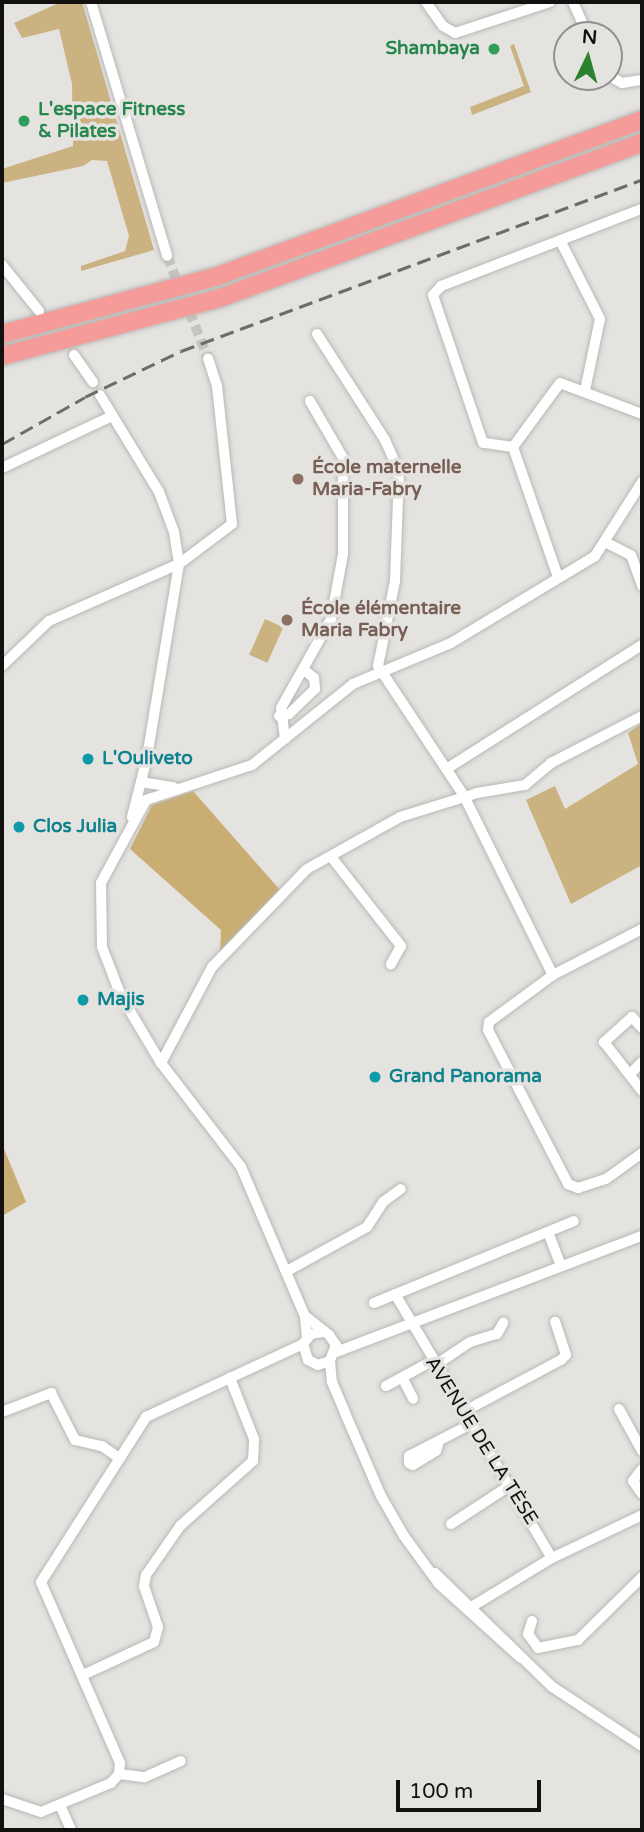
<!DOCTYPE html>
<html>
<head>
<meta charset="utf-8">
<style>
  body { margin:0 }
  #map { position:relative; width:644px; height:1832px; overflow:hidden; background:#e5e3e0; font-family:"Varela Round",sans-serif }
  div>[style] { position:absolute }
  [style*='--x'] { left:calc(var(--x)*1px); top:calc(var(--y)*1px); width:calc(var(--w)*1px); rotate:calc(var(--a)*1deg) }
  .green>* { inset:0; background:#cab281; transform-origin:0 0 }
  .forest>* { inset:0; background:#c9ad72 }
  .minor-tunnel>* { height:10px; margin-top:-5px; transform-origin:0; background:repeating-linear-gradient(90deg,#c5c4c1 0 10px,transparent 0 15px) }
  .roads { filter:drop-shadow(0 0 2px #b9b8b4) drop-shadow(0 0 2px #b9b8b4) }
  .minor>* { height:10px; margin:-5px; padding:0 5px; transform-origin:5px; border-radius:5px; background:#fff }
  .motorway>* { height:18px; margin:-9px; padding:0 9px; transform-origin:9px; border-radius:9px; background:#f59c9b }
  .rail>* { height:2.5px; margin-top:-1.25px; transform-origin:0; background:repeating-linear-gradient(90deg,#6e6c6a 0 14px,transparent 0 21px) }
  .dots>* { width:19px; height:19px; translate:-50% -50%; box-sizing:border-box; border:4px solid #e5e3e0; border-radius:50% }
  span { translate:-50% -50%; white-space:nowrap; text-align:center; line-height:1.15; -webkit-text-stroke:7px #e5e3e0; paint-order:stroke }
  .leisure-label { font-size:19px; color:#27864d; font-weight:700 }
  .right { translate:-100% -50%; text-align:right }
  .left { translate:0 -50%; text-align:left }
  .education-label { font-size:19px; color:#785e54; font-weight:700 }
  .culture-label { font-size:19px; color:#0d838f; font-weight:700 }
  .street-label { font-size:19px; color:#121110 }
  .frame { position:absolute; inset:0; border:4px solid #121110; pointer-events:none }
  .north { position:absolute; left:553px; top:21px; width:70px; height:70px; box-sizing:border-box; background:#e5e3e0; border:2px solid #918f8d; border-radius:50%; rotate:5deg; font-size:19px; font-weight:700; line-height:28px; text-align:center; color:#121110 }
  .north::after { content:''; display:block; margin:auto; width:24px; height:32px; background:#2c812f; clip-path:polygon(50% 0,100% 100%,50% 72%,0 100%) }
  .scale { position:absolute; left:396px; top:1780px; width:145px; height:32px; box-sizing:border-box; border:4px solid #121110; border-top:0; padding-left:9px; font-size:21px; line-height:24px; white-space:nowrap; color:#121110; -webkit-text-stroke:5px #e5e3e0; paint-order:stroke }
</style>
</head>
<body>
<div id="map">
  <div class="green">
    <i style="clip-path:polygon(61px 2px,82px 2px,154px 250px,81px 271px,81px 266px,125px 251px,129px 236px,107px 161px,92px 160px,83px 166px,2px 183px,2px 169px,73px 146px,72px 84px,59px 29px,22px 38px,14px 23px)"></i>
    <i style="clip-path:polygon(514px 44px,531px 92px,472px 115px,470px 107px,524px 86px,510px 46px)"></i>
    <i style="left:265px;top:619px;width:20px;height:39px;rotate:24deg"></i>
    <i style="clip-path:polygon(642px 723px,642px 865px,571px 904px,526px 800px,555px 786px,565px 809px,638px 764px,628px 733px)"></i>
  </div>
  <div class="forest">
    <i style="clip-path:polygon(193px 791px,280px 890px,220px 956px,221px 930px,130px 849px,152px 805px)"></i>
    <i style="clip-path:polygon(2px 1144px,26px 1202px,2px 1216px)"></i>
  </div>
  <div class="minor-tunnel">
    <i style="--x:167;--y:256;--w:110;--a:68.1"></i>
  </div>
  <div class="roads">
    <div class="minor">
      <i style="--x:91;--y:2;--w:265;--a:73.3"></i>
      <i style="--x:426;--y:2;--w:29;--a:55"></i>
      <i style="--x:443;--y:26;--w:14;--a:30"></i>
      <i style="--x:455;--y:33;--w:100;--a:-18.1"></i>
      <i style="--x:573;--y:2;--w:36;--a:66"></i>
      <i style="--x:609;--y:76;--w:15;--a:28"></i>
      <i style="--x:622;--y:83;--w:20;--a:-9"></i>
      <i style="--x:561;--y:242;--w:86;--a:63.1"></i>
      <i style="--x:600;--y:319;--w:73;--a:101.9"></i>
      <i style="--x:2;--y:265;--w:59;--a:51.2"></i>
      <i style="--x:317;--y:334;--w:126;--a:57.3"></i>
      <i style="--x:385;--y:440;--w:34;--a:66"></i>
      <i style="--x:399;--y:471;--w:110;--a:92.1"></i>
      <i style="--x:395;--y:581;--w:87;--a:101.3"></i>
      <i style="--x:378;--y:666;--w:156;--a:56.5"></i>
      <i style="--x:464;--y:796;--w:200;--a:63.6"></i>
      <i style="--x:74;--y:355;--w:33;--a:55"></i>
      <i style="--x:100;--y:395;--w:114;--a:58.7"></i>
      <i style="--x:159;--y:492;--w:43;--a:69.4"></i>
      <i style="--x:174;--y:532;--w:32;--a:81"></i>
      <i style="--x:179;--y:564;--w:197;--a:99.4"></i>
      <i style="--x:147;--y:758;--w:61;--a:104.3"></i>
      <i style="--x:513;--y:447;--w:79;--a:-53.7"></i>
      <i style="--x:560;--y:383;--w:88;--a:20.7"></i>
      <i style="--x:2;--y:468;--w:122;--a:-25.3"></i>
      <i style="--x:605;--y:542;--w:29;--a:27"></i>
      <i style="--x:631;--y:555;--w:33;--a:70"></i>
      <i style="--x:558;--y:577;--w:138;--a:-109.1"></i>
      <i style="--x:513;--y:447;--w:30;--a:-172"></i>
      <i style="--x:483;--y:443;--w:156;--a:-108.7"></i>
      <i style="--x:433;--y:295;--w:12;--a:-48"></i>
      <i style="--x:441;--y:286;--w:215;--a:-21"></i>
      <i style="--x:2;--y:666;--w:65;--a:-43.8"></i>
      <i style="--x:49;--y:621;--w:142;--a:-23.7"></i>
      <i style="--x:179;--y:564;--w:66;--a:-37"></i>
      <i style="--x:232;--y:524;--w:139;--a:-96.2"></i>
      <i style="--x:217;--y:386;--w:29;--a:-108"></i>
      <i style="--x:279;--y:716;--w:10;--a:-11"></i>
      <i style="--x:289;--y:714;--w:36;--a:-44"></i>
      <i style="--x:315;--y:689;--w:11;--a:-95"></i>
      <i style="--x:314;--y:678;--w:14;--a:-141"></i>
      <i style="--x:285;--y:739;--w:31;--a:-97"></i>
      <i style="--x:281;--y:708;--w:102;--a:-60.7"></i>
      <i style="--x:331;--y:619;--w:66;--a:-79.5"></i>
      <i style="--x:343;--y:554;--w:96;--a:-90"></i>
      <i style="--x:343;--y:458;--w:66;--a:-120.1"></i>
      <i style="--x:448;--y:768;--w:230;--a:-32.4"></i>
      <i style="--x:141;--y:782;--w:33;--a:9"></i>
      <i style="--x:146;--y:800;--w:94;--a:118.5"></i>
      <i style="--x:101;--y:883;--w:64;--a:89.1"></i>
      <i style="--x:102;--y:947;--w:53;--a:68.8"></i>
      <i style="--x:121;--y:996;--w:78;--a:59.2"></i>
      <i style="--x:161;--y:1063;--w:131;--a:52.4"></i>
      <i style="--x:241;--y:1167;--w:162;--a:66.8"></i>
      <i style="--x:305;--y:1316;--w:22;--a:85"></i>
      <i style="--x:146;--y:800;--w:112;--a:-18.3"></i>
      <i style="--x:252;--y:765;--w:129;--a:-38.7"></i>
      <i style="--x:353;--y:684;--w:106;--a:-22.7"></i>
      <i style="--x:451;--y:643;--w:168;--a:-31.1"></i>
      <i style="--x:595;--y:556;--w:88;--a:-57.6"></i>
      <i style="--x:332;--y:858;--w:112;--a:51.9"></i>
      <i style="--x:401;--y:946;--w:21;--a:119"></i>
      <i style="--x:642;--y:929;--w:100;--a:152.7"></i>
      <i style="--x:553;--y:975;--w:79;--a:143.7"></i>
      <i style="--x:489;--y:1022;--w:8;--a:97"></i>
      <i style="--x:488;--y:1030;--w:174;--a:62.5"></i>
      <i style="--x:568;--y:1184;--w:11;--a:22"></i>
      <i style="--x:578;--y:1188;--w:29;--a:-18"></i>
      <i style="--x:606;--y:1179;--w:44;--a:-35.8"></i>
      <i style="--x:642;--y:1028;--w:15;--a:-132"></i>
      <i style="--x:632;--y:1017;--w:38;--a:138"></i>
      <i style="--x:604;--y:1042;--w:62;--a:52.2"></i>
      <i style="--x:161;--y:1063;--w:109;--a:-62"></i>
      <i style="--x:212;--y:967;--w:136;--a:-45.9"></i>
      <i style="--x:307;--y:869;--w:107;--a:-29.2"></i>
      <i style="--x:400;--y:817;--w:81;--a:-17.3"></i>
      <i style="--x:477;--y:793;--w:49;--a:-9.5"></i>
      <i style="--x:525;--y:785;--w:34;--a:-40"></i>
      <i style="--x:551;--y:763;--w:102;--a:-27.3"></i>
      <i style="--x:630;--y:1074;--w:17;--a:-45"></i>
      <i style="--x:548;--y:1232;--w:36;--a:69"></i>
      <i style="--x:287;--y:1271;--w:91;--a:-28.8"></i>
      <i style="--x:367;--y:1227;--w:30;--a:-57"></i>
      <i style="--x:383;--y:1202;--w:22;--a:-36"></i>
      <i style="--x:395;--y:1294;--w:307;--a:59.3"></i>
      <i style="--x:374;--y:1303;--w:216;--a:-22.3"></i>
      <i style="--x:305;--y:1316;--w:31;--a:38"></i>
      <i style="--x:329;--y:1335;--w:12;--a:55"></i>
      <i style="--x:336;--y:1345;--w:17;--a:111"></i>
      <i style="--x:330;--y:1361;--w:13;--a:162"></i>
      <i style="--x:318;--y:1365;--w:11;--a:-153"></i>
      <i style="--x:308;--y:1360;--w:17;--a:-107"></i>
      <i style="--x:303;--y:1344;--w:13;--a:-51"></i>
      <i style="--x:311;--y:1334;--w:12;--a:-9"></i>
      <i style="--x:336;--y:1352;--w:327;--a:-20.8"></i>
      <i style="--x:330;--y:1361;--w:21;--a:85"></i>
      <i style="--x:332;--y:1382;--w:34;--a:67"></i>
      <i style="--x:345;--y:1413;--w:90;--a:66.6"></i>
      <i style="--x:381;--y:1496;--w:46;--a:60.1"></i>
      <i style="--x:404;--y:1536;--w:59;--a:53.9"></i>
      <i style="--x:439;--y:1584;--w:110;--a:42.1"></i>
      <i style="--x:434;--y:1366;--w:43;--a:-33.7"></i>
      <i style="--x:470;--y:1342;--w:28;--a:-17"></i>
      <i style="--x:497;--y:1334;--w:13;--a:-61"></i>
      <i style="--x:403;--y:1379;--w:22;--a:63"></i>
      <i style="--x:386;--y:1386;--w:52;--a:-28.5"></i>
      <i style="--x:619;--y:1409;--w:48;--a:61.3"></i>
      <i style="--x:2;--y:1412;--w:53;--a:-21.2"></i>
      <i style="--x:51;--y:1393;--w:53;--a:62.9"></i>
      <i style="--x:75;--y:1440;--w:28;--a:13"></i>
      <i style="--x:102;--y:1446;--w:21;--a:35"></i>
      <i style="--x:463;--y:1412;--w:111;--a:-28"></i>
      <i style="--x:561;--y:1360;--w:7;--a:-45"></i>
      <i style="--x:566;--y:1355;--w:35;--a:-108"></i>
      <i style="--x:438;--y:1445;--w:6;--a:108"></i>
      <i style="--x:436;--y:1451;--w:27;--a:149"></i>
      <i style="--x:413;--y:1465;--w:4;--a:-153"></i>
      <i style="--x:409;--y:1463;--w:7;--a:-90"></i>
      <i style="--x:409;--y:1456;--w:70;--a:-27.3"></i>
      <i style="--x:642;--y:1469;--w:15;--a:127"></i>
      <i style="--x:633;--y:1481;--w:16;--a:55"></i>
      <i style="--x:451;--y:1524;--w:69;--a:-33.2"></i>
      <i style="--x:435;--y:1573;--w:162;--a:44.2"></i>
      <i style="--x:551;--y:1686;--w:109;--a:33.4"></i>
      <i style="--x:468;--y:1609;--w:98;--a:-31.3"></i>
      <i style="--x:552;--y:1558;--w:100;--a:-25.5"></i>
      <i style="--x:532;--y:1621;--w:14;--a:107"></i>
      <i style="--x:528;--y:1634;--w:17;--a:54"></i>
      <i style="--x:538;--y:1648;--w:41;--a:-11.3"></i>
      <i style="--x:578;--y:1640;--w:90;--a:-44.5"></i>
      <i style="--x:83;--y:1675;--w:78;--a:-24.9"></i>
      <i style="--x:154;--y:1642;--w:16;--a:-75"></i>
      <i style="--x:158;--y:1627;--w:43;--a:-108.9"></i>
      <i style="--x:144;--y:1586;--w:11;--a:-80"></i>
      <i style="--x:146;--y:1575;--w:60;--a:-55.2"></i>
      <i style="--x:180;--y:1526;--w:98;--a:-41.7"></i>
      <i style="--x:253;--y:1461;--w:22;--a:-87"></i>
      <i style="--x:254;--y:1439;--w:66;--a:-111.5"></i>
      <i style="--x:119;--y:1774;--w:26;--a:7"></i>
      <i style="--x:145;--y:1777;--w:39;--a:-24"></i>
      <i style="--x:2;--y:1799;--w:41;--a:18.4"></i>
      <i style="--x:41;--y:1812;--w:76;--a:-22.5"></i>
      <i style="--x:111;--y:1783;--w:12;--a:-48"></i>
      <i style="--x:119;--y:1774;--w:11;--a:-85"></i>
      <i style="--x:120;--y:1763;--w:197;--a:-113.6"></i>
      <i style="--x:41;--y:1582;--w:196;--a:-57.5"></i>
      <i style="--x:146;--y:1417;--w:173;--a:-24.9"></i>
      <i style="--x:60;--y:1805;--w:27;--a:66"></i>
    </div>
    <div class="motorway">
      <i style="--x:2;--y:334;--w:220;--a:-15"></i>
      <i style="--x:215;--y:277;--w:455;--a:-20.2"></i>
      <i style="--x:2;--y:356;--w:226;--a:-14.9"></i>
      <i style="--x:220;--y:298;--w:450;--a:-20.2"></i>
    </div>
  </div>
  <div class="rail">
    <i style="--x:2;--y:444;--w:95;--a:-29.5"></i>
    <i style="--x:85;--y:397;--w:106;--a:-25.6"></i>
    <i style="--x:181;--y:351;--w:492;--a:-20.4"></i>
  </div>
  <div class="dots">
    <i style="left:494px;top:49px;background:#2e9e5b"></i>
    <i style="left:24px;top:121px;background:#2e9e5b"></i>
    <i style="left:298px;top:479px;background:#8d6e63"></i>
    <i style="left:287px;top:620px;background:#8d6e63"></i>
    <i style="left:88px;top:759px;background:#0f9aa8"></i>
    <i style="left:19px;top:827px;background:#0f9aa8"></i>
    <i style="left:83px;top:1000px;background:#0f9aa8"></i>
    <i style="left:375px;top:1077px;background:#0f9aa8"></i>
  </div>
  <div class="leisure-label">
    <span class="right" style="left:480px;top:49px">Shambaya</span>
    <span class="left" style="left:38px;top:121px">L'espace Fitness<br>&amp; Pilates</span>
  </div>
  <div class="education-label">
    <span class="left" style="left:312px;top:479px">École maternelle<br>Maria-Fabry</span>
    <span class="left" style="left:301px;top:620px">École élémentaire<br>Maria Fabry</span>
  </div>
  <div class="culture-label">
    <span class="left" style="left:102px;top:759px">L'Ouliveto</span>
    <span class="left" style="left:33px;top:827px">Clos Julia</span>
    <span class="left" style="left:97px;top:1000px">Majis</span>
    <span class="left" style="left:389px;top:1077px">Grand Panorama</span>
  </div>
  <div class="street-label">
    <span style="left:481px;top:1441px;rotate:58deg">AVENUE DE LA TÈSE</span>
  </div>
  <div class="frame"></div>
  <div class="north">N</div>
  <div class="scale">100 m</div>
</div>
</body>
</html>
